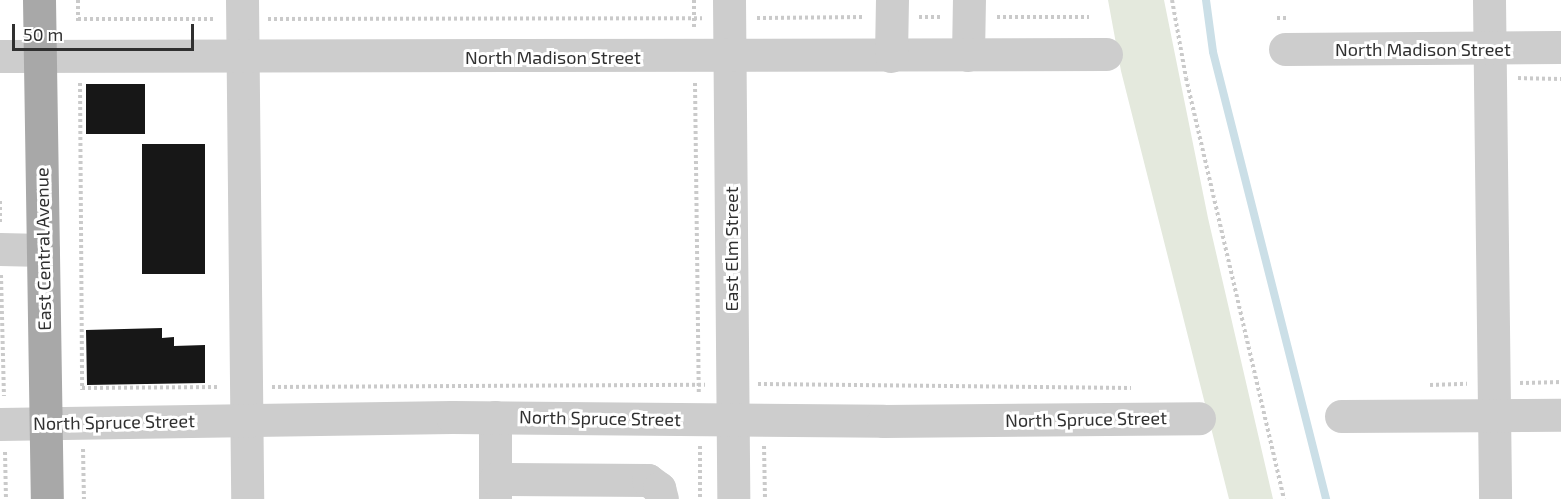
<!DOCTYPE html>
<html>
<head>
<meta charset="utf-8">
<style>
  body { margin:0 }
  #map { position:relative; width:1561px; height:499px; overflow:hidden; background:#fff; font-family:"Exo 2",sans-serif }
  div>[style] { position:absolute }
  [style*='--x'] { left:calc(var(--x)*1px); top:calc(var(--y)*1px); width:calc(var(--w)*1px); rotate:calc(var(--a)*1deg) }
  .green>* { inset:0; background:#e4e9dd }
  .stream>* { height:8px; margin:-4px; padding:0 4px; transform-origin:4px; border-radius:4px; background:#cbdfe7 }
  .building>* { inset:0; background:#171717; transform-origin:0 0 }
  .path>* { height:4px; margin-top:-2px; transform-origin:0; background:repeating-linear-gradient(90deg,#cacaca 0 3px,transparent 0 6px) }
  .minor>* { height:33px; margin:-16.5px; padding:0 16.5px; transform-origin:16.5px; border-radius:16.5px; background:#cdcdcd }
  .major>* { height:33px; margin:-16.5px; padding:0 16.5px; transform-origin:16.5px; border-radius:16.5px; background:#a8a8a8 }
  span { translate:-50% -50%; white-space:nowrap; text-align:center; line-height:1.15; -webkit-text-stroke:6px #fff; paint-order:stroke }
  .street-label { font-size:18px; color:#303030 }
  .scale { position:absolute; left:12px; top:24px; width:182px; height:27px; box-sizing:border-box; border:3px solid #303030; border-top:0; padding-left:8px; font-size:18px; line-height:21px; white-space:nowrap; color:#303030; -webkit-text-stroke:4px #fff; paint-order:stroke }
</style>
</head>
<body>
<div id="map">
  <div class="green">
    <i style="clip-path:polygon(1108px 0,1164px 0,1208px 218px,1273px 499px,1229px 499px,1121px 71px)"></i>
  </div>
  <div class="stream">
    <i style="--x:1206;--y:0;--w:52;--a:82.3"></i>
    <i style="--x:1213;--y:52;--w:461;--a:75.8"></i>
  </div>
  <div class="building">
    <i style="left:86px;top:84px;width:59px;height:50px"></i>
    <i style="left:142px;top:144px;width:63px;height:130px"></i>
    <i style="clip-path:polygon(162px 328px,162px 338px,174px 337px,174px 346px,205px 345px,205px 383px,87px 385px,86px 330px)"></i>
  </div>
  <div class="path">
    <i style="--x:78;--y:0;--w:21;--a:90"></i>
    <i style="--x:694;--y:0;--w:27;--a:90"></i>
    <i style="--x:1172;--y:0;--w:79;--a:79.8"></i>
    <i style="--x:1186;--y:78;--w:432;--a:76.9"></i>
    <i style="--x:919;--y:17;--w:23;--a:0"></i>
    <i style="--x:997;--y:17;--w:92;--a:0"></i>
    <i style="--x:757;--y:18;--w:107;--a:-0.5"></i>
    <i style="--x:1277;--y:18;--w:10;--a:0"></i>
    <i style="--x:78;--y:19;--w:138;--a:0"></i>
    <i style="--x:268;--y:19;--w:434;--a:-0.1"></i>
    <i style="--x:1518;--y:78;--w:43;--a:1.3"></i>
    <i style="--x:80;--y:83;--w:307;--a:89.6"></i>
    <i style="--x:695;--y:83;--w:310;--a:89.3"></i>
    <i style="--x:0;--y:201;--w:21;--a:90"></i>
    <i style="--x:1;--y:275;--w:121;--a:88.6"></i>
    <i style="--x:1520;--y:383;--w:41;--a:-1.4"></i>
    <i style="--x:758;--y:384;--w:373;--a:0.6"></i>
    <i style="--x:1430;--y:385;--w:37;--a:-2"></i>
    <i style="--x:272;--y:387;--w:433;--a:-0.3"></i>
    <i style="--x:82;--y:388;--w:137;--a:-0.4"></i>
    <i style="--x:700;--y:446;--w:53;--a:90"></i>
    <i style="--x:764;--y:446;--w:53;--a:88.9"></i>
    <i style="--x:83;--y:449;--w:50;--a:88.9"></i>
    <i style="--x:5;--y:452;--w:47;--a:88.8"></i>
  </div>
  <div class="minor">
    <i style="--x:242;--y:0;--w:499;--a:89.4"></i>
    <i style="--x:729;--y:0;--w:499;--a:89.5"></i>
    <i style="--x:1489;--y:0;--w:499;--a:89.3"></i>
    <i style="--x:1285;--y:49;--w:276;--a:-0.4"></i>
    <i style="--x:968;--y:55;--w:55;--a:-89"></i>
    <i style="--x:0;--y:56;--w:1106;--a:-0.1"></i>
    <i style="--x:891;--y:56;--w:56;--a:-89"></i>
    <i style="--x:0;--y:249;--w:43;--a:1.3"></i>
    <i style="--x:1341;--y:416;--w:220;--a:-0.3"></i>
    <i style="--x:495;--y:417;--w:82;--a:90"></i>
    <i style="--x:0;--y:424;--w:452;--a:-0.9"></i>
    <i style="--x:452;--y:417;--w:431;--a:0.5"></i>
    <i style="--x:883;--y:421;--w:316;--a:-0.5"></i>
    <i style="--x:495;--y:479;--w:153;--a:0.4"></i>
    <i style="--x:648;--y:480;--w:14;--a:36"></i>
    <i style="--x:659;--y:488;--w:11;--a:75"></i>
  </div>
  <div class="major">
    <i style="--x:39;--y:0;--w:499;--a:89.1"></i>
  </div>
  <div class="street-label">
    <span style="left:1423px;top:49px">North Madison Street</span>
    <span style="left:553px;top:57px">North Madison Street</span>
    <span style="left:43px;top:249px;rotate:-91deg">East Central Avenue</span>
    <span style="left:731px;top:249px;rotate:-90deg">East Elm Street</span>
    <span style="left:600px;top:418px;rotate:1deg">North Spruce Street</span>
    <span style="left:1086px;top:419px;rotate:-1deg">North Spruce Street</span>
    <span style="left:114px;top:422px;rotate:-1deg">North Spruce Street</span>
  </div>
  <div class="scale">50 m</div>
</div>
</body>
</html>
